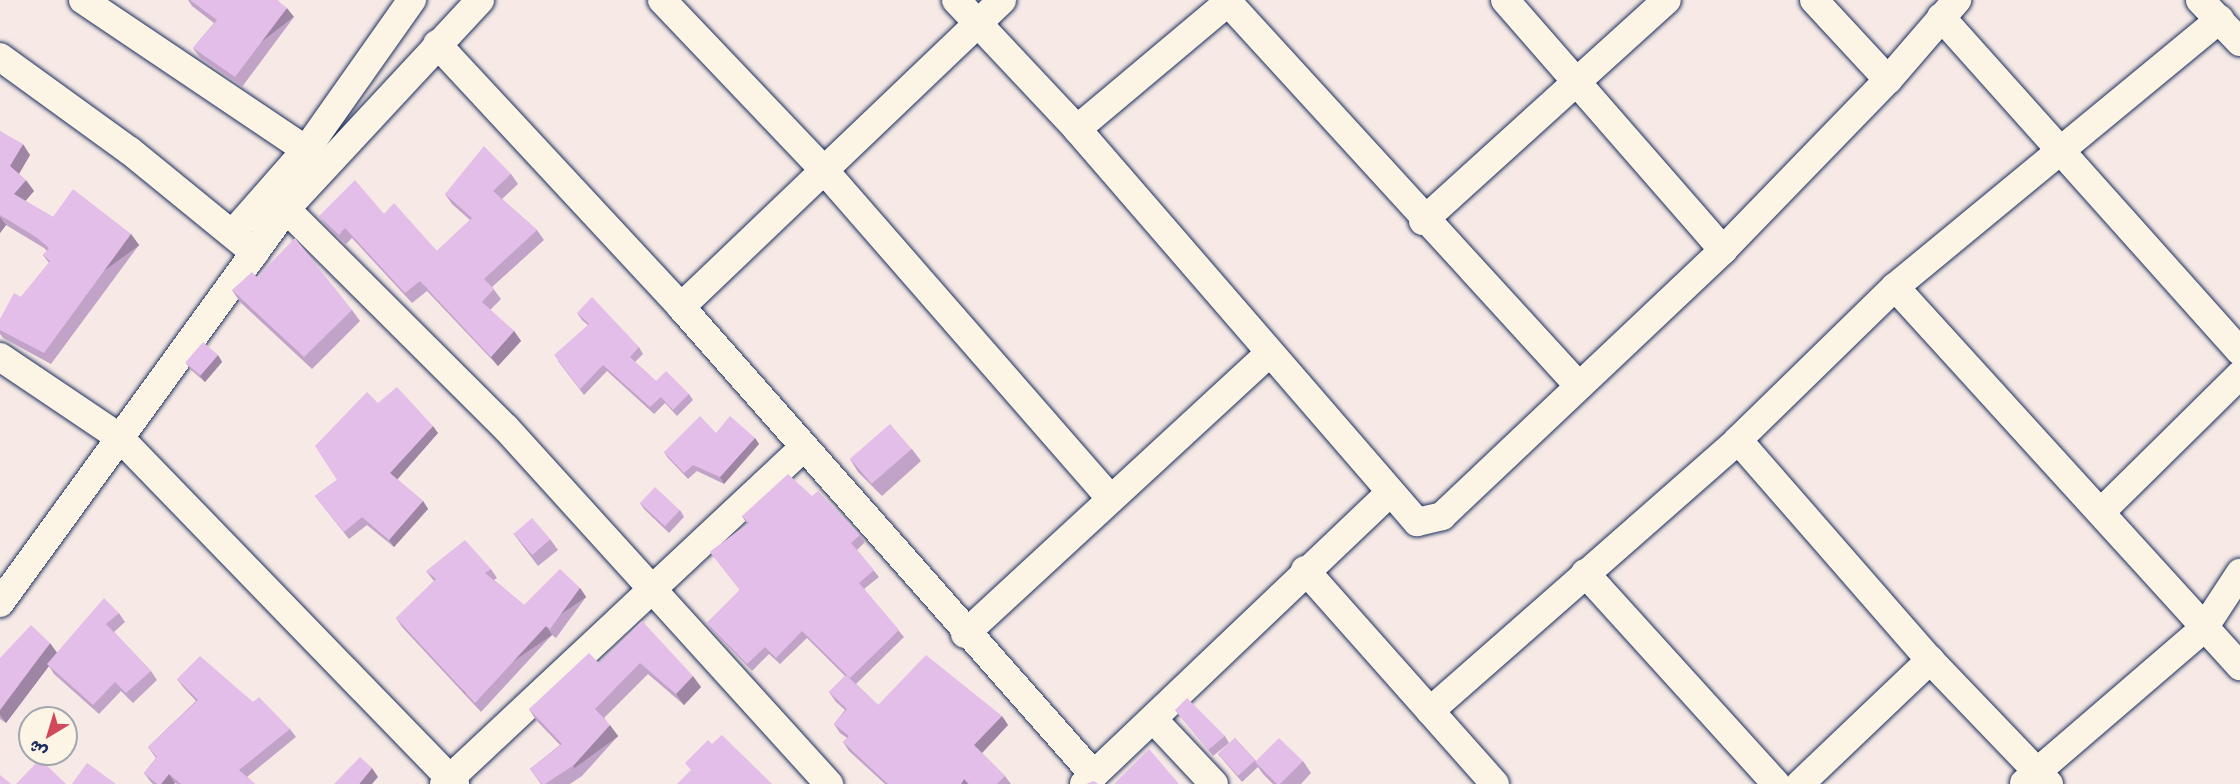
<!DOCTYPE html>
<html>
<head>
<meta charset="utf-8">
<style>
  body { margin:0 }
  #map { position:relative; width:2240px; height:784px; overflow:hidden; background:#f7eae6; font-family:Caveat,"Playpen Sans Arabic",sans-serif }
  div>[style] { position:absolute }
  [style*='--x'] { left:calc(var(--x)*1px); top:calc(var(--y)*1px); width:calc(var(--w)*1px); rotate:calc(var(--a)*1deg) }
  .roads { filter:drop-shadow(0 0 2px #1b2f5e) drop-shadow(0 0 2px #1b2f5e) }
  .minor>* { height:28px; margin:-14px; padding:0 14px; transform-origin:14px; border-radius:14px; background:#fcf5e5 }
  .wall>* { inset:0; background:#c2a3c8 }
  .shaded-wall>* { inset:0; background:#9e85a3; transform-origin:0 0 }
  .building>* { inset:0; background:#e2bee9; transform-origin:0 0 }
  span { translate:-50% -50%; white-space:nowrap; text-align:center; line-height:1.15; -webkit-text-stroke:5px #fcf5e5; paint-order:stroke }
  .north { position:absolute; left:18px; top:706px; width:60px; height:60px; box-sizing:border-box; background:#fcf5e5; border:2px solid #a2a6af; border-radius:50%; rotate:218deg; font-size:16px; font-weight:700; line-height:24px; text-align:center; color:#1b2f5e }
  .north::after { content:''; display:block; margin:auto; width:21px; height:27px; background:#d1495b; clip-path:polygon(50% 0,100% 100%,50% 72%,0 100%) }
</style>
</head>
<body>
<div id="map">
  <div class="roads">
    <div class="minor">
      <i style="--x:83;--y:0;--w:269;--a:33.9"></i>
      <i style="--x:662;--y:0;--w:235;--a:46.4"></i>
      <i style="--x:824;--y:170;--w:434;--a:48.9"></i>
      <i style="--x:956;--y:0;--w:177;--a:46.8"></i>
      <i style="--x:1077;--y:129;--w:520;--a:49.14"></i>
      <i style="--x:1417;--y:522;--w:26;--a:-13"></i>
      <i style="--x:1442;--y:516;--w:387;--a:-43.4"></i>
      <i style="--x:1723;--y:250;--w:237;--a:-45.9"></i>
      <i style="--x:1888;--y:80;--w:106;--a:-49.2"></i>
      <i style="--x:1226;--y:0;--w:523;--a:47.56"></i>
      <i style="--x:1505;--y:0;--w:332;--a:48.9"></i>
      <i style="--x:1814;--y:0;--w:109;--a:47.2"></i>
      <i style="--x:2200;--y:0;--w:58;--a:46.4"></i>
      <i style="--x:1941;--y:17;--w:448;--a:48.2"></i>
      <i style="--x:437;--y:44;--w:359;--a:47.1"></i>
      <i style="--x:681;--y:307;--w:624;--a:48.57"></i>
      <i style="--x:0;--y:57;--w:160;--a:35.9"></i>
      <i style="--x:130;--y:151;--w:161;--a:39.2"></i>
      <i style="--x:1077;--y:129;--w:201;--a:-40"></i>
      <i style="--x:286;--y:209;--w:310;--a:44.9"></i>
      <i style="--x:506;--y:428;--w:481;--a:47.8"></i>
      <i style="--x:1423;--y:221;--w:329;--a:-42.2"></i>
      <i style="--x:233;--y:233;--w:111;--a:-48.7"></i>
      <i style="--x:306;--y:150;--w:184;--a:-54.8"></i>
      <i style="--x:1895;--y:287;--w:513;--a:47.69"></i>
      <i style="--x:681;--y:307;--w:444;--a:-43.7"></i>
      <i style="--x:0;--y:357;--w:143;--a:33.9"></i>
      <i style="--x:119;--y:437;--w:483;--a:45.9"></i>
      <i style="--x:1738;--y:440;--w:292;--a:48.9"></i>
      <i style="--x:1930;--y:660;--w:172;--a:46.2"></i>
      <i style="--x:2102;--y:511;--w:194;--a:-44.6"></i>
      <i style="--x:1305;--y:570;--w:286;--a:48.4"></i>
      <i style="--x:1585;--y:573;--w:285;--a:47.8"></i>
      <i style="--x:0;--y:603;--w:487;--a:-54"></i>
      <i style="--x:286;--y:209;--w:285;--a:-47.1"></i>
      <i style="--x:965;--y:634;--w:414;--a:-42.7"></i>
      <i style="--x:1430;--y:711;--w:410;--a:-41.3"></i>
      <i style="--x:1738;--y:440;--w:219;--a:-44.3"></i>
      <i style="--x:1895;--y:287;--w:421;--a:-39.5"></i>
      <i style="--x:1153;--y:719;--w:89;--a:46.8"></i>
      <i style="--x:2024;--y:783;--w:238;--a:-40.7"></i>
      <i style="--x:2204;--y:628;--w:66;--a:-56.8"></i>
      <i style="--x:444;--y:784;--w:492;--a:-43.1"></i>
      <i style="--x:1084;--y:784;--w:421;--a:-43.6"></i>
      <i style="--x:1800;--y:784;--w:180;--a:-43.6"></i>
    </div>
  </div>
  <div class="wall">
    <i style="clip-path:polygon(188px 0,277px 0,294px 17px,242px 87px,200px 58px,193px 48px,214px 23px,192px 6px)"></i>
    <i style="clip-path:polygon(0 131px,30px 155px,19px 174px,34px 191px,25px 201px,53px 217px,131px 234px,139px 245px,51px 364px,3px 338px,0 334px,0 319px,21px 297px,49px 263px,43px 255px,47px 251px,44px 248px,6px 225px,0 233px)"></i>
    <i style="clip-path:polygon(511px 174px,518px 184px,502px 199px,537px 230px,544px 240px,492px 287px,501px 299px,490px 310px,514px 331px,521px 341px,498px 366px,427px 291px,412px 303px,352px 238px,345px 245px,326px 225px,319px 216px,384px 214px,437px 251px,470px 220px,452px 204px,445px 194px)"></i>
    <i style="clip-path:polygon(257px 277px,352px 310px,360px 321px,312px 369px,240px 302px,232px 290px)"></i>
    <i style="clip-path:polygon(577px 313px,639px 347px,643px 354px,635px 362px,656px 381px,689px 394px,693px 400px,677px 416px,665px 403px,654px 414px,607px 371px,584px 395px,558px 361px,588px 325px,582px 320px)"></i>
    <i style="clip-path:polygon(218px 355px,222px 362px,205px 382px,190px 369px,186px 363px)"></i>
    <i style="clip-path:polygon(378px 403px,438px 433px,397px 479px,423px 501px,428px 509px,394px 547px,367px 525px,349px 539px,315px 496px,337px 480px)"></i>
    <i style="clip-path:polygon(716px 433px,755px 438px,759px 444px,724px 484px,697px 471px,688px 479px,668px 458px,664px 452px)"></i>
    <i style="clip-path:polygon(912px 449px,921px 461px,882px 496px,858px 472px,850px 459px)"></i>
    <i style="clip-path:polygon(812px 496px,860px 535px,865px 542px,857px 550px,879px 577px,864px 589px,904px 637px,856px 684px,878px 705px,1002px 716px,1008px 725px,982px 753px,1005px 776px,1011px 784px,885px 784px,849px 751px,843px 742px,847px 738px,840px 733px,834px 724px,845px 710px,836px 702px,829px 692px,845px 676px,807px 638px,780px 664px,769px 654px,752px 671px,712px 630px,707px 623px,740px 590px,710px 552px,747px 524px,742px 516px)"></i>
    <i style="clip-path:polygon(640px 503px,680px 510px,684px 517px,669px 533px,644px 509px)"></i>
    <i style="clip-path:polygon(513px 533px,550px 539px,558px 550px,538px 566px)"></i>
    <i style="clip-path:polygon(491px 569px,497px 578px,494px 580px,524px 605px,580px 588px,586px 597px,556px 638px,552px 635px,481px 712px,402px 627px,396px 618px,434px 581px,426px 571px)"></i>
    <i style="clip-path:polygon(119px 613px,125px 622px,114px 632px,151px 671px,157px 680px,133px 703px,121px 691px,99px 714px,54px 674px,49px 666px,6px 723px,0 719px,0 658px,57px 653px)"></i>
    <i style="clip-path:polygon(642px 621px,701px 687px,684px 705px,648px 674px,604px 718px,618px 736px,582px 776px,570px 784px,541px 784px,530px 769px,560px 745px,536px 720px,529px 709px,599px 663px)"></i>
    <i style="clip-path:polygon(177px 679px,253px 702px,290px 729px,296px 737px,247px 777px,255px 784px,177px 784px,175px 783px,174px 784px,153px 784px,150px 781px,144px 773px,156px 758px,148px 747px,196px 701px,183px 687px)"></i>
    <i style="clip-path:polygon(1175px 710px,1225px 736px,1229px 743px,1213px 756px)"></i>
    <i style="clip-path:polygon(1235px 738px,1256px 761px,1303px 761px,1311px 773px,1301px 784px,1273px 784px,1263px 774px,1258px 767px,1242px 782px,1218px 754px)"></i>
  </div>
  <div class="shaded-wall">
    <i style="left:287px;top:8px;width:11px;height:86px;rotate:52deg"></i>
    <i style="clip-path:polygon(23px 144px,30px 155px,17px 177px,10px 166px)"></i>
    <i style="clip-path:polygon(26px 180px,34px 191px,22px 205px,14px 194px)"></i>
    <i style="clip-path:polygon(0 217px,6px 225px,0 233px)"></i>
    <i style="left:131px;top:234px;width:14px;height:147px;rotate:54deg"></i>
    <i style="clip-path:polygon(514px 331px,521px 341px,498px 366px,491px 357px)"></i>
    <i style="clip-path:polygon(218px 355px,222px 362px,205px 382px,200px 376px)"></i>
    <i style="clip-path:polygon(433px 426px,438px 433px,396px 481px,390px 473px)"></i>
    <i style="clip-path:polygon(755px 438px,759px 444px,724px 484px,720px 477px)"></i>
    <i style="clip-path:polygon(423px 501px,428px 509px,394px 547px,389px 540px)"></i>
    <i style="left:580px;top:588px;width:11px;height:51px;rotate:56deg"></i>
    <i style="left:546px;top:626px;width:11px;height:105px;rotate:56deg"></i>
    <i style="clip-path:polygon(50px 643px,58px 654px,47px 664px,49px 666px,6px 723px,0 715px,0 710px)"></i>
    <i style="clip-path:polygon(693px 676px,701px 687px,684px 705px,676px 694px)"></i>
    <i style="clip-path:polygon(1002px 716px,1008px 725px,981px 754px,974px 745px)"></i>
    <i style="left:610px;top:725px;width:14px;height:54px;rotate:54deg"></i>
    <i style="clip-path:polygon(372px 768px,378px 777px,372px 784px,359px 784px)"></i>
    <i style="clip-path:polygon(169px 774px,175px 783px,174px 784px,161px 784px)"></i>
    <i style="clip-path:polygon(964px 779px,968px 784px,961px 784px)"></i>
  </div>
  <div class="building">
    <i style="clip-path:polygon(190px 0,277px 0,287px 8px,235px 77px,193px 48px,217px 20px)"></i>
    <i style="clip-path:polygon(0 131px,23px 144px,10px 166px,26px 180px,14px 194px,53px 217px,73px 189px,131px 234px,44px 353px,0 330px,0 319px,14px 293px,21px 297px,50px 261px,43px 255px,49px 248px,36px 237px,0 215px)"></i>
    <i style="clip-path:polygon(484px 146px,511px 174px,493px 191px,537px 230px,484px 279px,494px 289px,482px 302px,514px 331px,491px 357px,420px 281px,405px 293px,345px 228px,339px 235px,319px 216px,355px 180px,384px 214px,394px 203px,437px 251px,472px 218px,445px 194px)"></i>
    <i style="clip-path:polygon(295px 238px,352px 310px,304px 357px,232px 290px,252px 272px,257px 277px)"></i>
    <i style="clip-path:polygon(592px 297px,639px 347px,630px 357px,656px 381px,666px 371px,689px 394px,673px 410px,661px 397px,650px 407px,603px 365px,580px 389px,554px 355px,589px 324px,577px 313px)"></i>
    <i style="left:203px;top:342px;width:20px;height:27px;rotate:41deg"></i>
    <i style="clip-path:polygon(397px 387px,433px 426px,390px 473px,423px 501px,389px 540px,362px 517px,344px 532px,315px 496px,337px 480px,315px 446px,367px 392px,378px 403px)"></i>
    <i style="clip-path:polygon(700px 416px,716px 433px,730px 416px,755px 438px,720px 477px,693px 465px,684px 473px,664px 452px)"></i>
    <i style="left:890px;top:424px;width:33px;height:53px;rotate:49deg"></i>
    <i style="clip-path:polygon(788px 474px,812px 496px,818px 491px,860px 535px,851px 543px,874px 570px,859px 583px,899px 630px,850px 678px,802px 631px,776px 658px,765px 647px,747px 664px,707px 623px,740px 590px,710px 552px,749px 523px,742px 516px)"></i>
    <i style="left:655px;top:487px;width:34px;height:22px;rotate:43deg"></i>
    <i style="left:532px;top:518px;width:28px;height:24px;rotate:49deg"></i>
    <i style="clip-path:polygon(465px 540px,491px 569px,485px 573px,524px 605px,560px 569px,580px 588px,550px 629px,546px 626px,475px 703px,396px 618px,436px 579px,426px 571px)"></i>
    <i style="clip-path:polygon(104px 598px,119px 613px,106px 624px,151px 671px,126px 693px,115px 682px,93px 705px,47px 664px)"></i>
    <i style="clip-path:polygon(642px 621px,693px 676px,676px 694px,640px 663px,595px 709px,610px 725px,574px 765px,545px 784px,542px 784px,530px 769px,562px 744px,529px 709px,589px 653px,599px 663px)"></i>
    <i style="clip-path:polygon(31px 625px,50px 643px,0 710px,0 658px)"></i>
    <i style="clip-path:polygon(926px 655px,1002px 716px,974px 745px,1005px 776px,997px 784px,969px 784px,964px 779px,961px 784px,888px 784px,843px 742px,849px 736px,834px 724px,847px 709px,829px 692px,846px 675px,878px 705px)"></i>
    <i style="clip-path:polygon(200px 656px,253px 702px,259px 697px,290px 729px,239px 770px,255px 784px,181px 784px,169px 774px,161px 784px,157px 784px,144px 773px,157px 757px,148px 747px,198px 700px,177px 679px)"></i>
    <i style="clip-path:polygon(1187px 698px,1225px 736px,1208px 750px,1175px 710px)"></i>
    <i style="clip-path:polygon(722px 735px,772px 784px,677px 784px,691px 770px,685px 763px,708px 740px,712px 744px)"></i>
    <i style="left:1235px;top:738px;width:30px;height:23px;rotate:48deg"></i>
    <i style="clip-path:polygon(1279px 738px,1303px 761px,1280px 784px,1277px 784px,1255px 762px)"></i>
    <i style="clip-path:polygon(1149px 749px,1179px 784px,1114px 784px)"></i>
    <i style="clip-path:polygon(360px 757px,372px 768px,359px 784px,334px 784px)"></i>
    <i style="clip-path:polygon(40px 759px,66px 784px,16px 784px)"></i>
    <i style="clip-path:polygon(87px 763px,116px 784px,72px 784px)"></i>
    <i style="clip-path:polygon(0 775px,11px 784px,0 784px)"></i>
    <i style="clip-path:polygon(1094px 781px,1098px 784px,1086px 784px)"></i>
  </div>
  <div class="north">ش</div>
</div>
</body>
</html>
